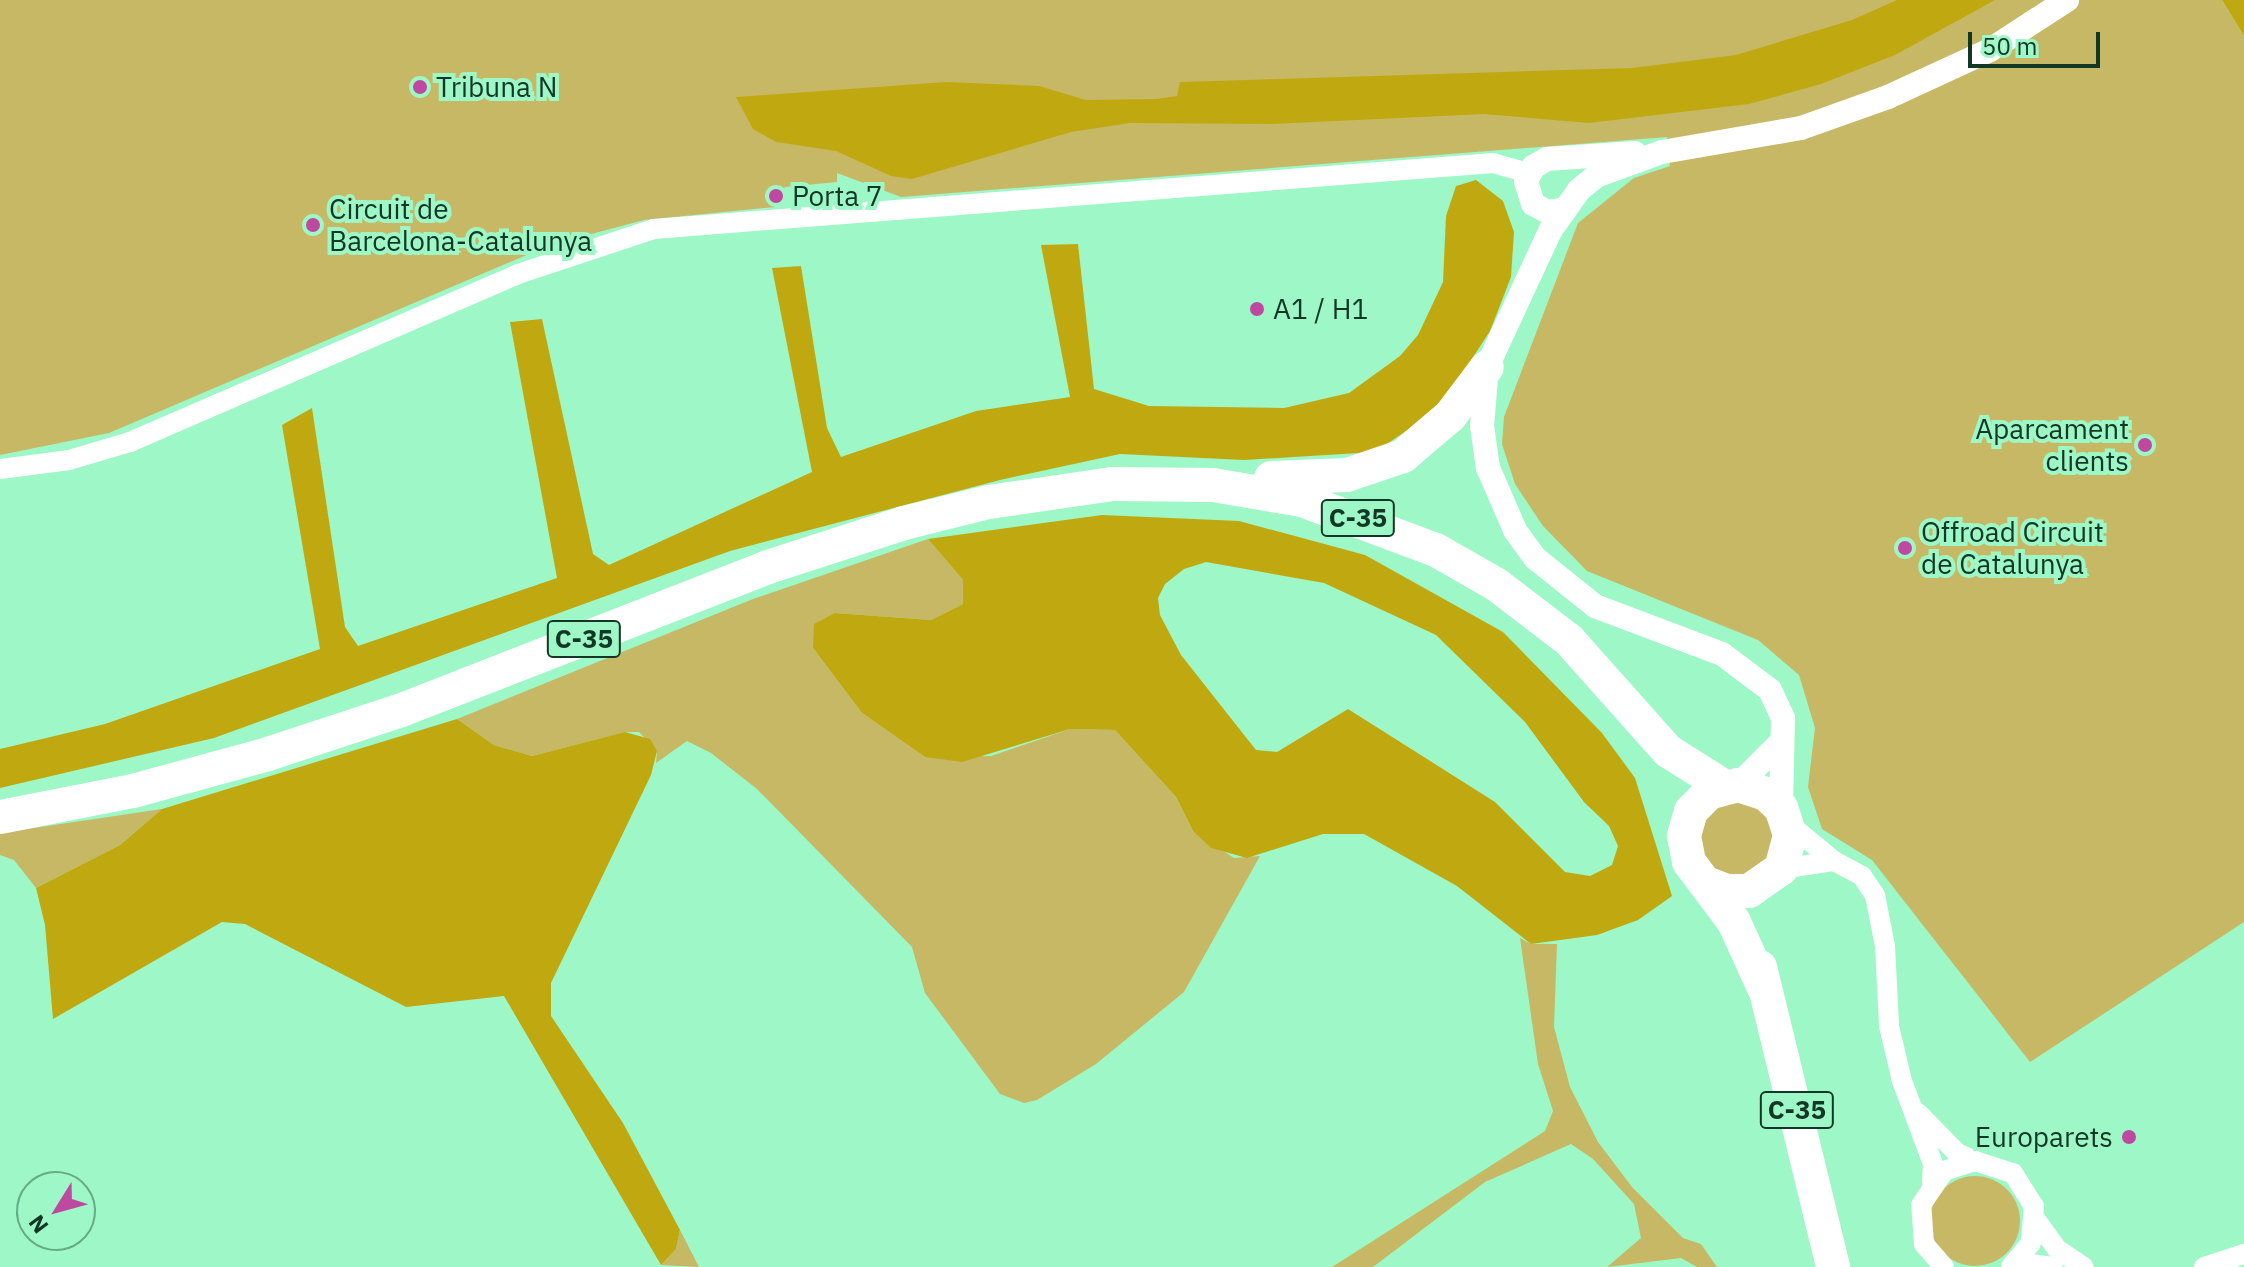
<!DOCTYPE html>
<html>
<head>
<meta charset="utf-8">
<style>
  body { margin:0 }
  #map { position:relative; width:2244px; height:1267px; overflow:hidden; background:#9ef7c6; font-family:"IBM Plex Sans",sans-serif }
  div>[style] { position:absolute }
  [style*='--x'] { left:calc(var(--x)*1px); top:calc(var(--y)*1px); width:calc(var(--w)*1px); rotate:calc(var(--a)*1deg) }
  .green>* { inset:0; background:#c7b865 }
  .round { border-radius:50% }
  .forest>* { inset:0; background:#c0a910 }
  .minor>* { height:20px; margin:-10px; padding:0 10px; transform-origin:10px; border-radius:10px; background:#fff }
  .tertiary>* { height:24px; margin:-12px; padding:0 12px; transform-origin:12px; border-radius:12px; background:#fff }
  .trunk>* { height:34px; margin:-17px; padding:0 17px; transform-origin:17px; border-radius:17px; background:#fff }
  .dots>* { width:22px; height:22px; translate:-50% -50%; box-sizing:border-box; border:4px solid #9ef7c6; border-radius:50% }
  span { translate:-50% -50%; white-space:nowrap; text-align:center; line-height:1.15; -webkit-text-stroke:8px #9ef7c6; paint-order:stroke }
  .shield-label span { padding:2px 6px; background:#9ef7c6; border:2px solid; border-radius:6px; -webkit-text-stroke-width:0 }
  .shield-label { font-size:26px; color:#123725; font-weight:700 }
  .poi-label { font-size:28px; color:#123725 }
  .left { translate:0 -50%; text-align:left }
  .right { translate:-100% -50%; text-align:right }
  .north { position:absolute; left:16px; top:1171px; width:80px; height:80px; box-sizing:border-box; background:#9ef7c6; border:2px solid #66aa86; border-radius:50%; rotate:233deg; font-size:22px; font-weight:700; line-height:32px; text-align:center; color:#123725 }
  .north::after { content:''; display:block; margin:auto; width:28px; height:36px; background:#bf49a0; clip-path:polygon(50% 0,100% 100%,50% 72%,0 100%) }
  .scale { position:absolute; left:1968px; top:32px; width:132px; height:36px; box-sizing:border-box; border:4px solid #123725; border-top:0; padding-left:10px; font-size:24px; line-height:28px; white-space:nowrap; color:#123725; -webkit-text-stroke:6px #9ef7c6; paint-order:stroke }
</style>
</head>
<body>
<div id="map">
  <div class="green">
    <i style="clip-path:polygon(0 0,2222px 0,2244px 36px,2244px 922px,2030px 1062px,1872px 860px,1822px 829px,1808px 787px,1815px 728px,1799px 675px,1758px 640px,1587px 571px,1543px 526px,1515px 484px,1502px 444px,1504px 417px,1578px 223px,1634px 178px,1670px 166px,1667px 137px,901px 197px,837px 173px,837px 182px,785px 187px,775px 207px,644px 220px,550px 245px,109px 433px,0 455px)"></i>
    <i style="clip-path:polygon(928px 539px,963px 580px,963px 604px,931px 620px,835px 613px,813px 648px,862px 713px,925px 757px,991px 756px,1070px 729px,1115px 730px,1176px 797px,1193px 831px,1234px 858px,1260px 856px,1184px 992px,1096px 1064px,1037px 1100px,1024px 1103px,1000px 1094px,925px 993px,912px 947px,757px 789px,711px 753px,687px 741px,656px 763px,657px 751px,639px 732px,626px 732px,532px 756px,494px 745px,457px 719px,753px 599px)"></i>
    <i style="clip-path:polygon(1718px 801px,1760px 801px,1780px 849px,1740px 881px,1704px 863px,1699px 822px)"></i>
    <i style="clip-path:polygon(162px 809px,120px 845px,36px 888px,14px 860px,0 855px,0 833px)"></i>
    <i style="clip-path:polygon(1520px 938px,1531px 944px,1557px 944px,1554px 1027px,1570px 1087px,1598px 1142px,1632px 1187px,1683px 1238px,1701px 1244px,1717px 1267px,1697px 1267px,1681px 1258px,1607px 1267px,1641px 1238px,1634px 1204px,1593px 1159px,1571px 1144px,1485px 1182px,1373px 1267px,1332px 1267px,1545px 1131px,1553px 1111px,1538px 1064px)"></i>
    <i class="round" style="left:1930px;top:1176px;width:90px;height:90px"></i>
    <i style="clip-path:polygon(680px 1230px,699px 1267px,661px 1265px,676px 1249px)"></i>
  </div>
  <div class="forest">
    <i style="clip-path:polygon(1897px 0,1995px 0,1895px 55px,1821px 84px,1749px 104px,1589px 123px,1484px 114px,1272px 124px,1130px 123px,1071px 132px,912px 179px,891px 176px,836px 151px,776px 142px,753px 129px,736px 97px,946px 82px,1039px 86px,1086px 100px,1156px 99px,1177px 96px,1180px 82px,1632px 68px,1736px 55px,1852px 20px)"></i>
    <i style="clip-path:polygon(2222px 0,2244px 0,2244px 36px)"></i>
    <i style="clip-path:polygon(1476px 180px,1503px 201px,1514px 232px,1511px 277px,1490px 331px,1440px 408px,1375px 452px,1244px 460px,1120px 454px,1000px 480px,730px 551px,214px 738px,0 788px,0 749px,105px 724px,320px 649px,282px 425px,312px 408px,345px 627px,358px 646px,557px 578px,510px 322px,542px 319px,593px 554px,609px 565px,812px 472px,772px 268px,801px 266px,827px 428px,841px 457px,976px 411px,1070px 397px,1041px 245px,1078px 244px,1094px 389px,1149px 406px,1284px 408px,1349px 393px,1400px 356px,1418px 335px,1443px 282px,1446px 216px,1456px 186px)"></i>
    <i style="clip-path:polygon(evenodd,1102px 515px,1239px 521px,1365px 555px,1503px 632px,1602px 733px,1635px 778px,1672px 896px,1638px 920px,1597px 935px,1531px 944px,1457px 886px,1364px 834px,1323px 834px,1247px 858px,1211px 848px,1193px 831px,1176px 797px,1115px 730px,1070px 729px,962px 762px,925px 757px,862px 713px,813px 648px,814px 624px,835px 613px,931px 620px,963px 604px,963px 580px,928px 539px,1102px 515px,1206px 562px,1324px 583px,1436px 635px,1525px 722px,1584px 802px,1609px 826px,1618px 846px,1612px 865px,1590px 876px,1565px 872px,1495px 802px,1348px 709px,1277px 752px,1256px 750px,1181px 655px,1160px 615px,1158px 598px,1165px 584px,1184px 569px,1206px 562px)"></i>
    <i style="clip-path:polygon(457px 719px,494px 745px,532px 756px,625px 732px,650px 739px,657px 751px,651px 775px,551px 983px,551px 1016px,623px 1123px,680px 1230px,676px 1249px,661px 1265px,504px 996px,406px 1007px,245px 924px,222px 922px,53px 1019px,45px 925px,36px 888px,120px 845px,162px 809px)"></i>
  </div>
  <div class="minor">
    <i style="--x:0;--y:469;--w:70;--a:-7.4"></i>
    <i style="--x:69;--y:460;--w:64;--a:-16.4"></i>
    <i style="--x:130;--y:442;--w:423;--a:-23.4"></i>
    <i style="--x:518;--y:274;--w:143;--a:-18.3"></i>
    <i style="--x:654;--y:229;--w:842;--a:-4.5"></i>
    <i style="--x:1493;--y:163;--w:36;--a:16"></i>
    <i style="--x:1788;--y:823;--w:60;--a:39.6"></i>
    <i style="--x:1834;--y:861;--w:32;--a:28"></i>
    <i style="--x:1862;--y:876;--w:23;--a:56"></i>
    <i style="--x:1875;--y:895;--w:52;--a:78.9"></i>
    <i style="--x:1885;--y:946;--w:80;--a:87.1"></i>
    <i style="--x:1889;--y:1026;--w:57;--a:76.7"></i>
    <i style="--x:1902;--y:1081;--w:89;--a:69.5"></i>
    <i style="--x:1933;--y:1164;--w:18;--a:93"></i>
    <i style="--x:1781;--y:869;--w:54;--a:-8.6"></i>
    <i style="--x:1918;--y:1113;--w:56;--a:45.7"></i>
    <i style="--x:1957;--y:1153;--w:20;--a:24"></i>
    <i style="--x:2036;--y:1220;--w:36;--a:54"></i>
    <i style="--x:2057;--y:1249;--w:32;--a:34"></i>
    <i style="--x:2017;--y:1262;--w:36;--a:8"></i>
    <i style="--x:1944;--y:1267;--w:30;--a:-131"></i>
    <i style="--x:1924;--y:1244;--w:39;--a:-94"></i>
    <i style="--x:1921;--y:1205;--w:41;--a:-55.9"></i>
    <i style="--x:1944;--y:1171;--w:33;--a:-18"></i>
    <i style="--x:1975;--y:1161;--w:40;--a:18"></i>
    <i style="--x:2013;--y:1173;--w:39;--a:58"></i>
    <i style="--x:2034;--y:1206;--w:37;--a:95"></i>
    <i style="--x:2031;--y:1243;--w:31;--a:130"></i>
    <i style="--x:2204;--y:1267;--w:42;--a:-18"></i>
  </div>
  <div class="tertiary">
    <i style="--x:1565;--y:209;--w:17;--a:170"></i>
    <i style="--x:1548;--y:212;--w:17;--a:-152"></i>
    <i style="--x:1533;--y:204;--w:24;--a:-107"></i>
    <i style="--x:1526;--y:181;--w:16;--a:-63"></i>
    <i style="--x:1533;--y:167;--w:16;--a:-30"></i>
    <i style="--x:1547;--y:159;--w:88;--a:-3.9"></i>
    <i style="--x:1738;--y:785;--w:61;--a:-45"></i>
    <i style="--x:1781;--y:808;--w:90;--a:-88.7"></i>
    <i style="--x:1783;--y:718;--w:31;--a:-115"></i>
    <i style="--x:1770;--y:690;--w:60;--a:-143.1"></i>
    <i style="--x:1722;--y:654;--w:136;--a:-159.3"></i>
    <i style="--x:1595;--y:606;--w:77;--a:-141.3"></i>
    <i style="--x:1535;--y:558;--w:34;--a:-126"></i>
    <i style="--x:1515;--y:530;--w:68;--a:-113.5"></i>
    <i style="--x:1488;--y:468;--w:42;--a:-98.1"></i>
    <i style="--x:1482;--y:426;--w:59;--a:-85.2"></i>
    <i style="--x:1487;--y:367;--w:150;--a:-65.1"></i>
    <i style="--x:1550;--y:231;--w:50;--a:-54.7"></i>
    <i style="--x:1579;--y:190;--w:22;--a:-39"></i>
    <i style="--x:1596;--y:176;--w:70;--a:-20"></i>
    <i style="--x:1662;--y:152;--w:141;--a:-9.8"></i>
    <i style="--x:1801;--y:128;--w:92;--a:-19.6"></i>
    <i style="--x:1888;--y:97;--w:112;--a:-24.7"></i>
    <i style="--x:1990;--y:50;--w:92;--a:-33"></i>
  </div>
  <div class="trunk">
    <i style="--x:1271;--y:478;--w:76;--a:-2.3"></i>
    <i style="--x:1347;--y:475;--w:59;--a:-18.7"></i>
    <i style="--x:1403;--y:456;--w:62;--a:-40.4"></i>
    <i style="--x:1450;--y:416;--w:61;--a:-52.9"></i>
    <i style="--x:0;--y:817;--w:136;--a:-11.1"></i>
    <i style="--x:133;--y:791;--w:140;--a:-15.3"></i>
    <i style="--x:268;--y:754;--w:138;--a:-18.2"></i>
    <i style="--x:399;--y:711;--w:396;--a:-21.3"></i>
    <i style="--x:768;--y:567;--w:143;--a:-17.9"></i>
    <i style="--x:904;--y:523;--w:88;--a:-13.9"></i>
    <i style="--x:989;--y:502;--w:124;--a:-8.3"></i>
    <i style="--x:1112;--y:484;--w:101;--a:0.6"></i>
    <i style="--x:1213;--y:485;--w:90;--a:9.6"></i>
    <i style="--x:1302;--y:500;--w:143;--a:20.5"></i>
    <i style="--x:1436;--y:550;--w:70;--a:29.8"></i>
    <i style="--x:1497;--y:585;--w:91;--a:37.4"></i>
    <i style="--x:1569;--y:640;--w:149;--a:48.3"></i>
    <i style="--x:1668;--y:751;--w:67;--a:32.3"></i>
    <i style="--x:1706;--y:883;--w:22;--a:21"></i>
    <i style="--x:1727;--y:891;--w:22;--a:0"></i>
    <i style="--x:1749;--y:891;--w:39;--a:-35"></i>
    <i style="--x:1781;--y:869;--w:35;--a:-75"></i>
    <i style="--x:1790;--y:835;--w:28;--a:-108"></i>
    <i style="--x:1781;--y:808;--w:21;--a:-137"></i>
    <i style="--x:1766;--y:794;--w:29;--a:-162"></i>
    <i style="--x:1738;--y:785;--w:30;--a:165"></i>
    <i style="--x:1709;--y:793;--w:25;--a:135"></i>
    <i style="--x:1691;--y:811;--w:26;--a:106"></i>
    <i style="--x:1684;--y:836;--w:26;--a:79"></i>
    <i style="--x:1689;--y:862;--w:75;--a:53.1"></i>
    <i style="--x:1734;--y:922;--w:72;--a:65.6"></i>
    <i style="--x:1760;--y:967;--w:309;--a:76.3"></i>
  </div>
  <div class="dots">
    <i style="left:420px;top:87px;background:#bf49a0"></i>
    <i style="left:776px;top:196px;background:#bf49a0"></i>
    <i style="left:313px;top:225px;background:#bf49a0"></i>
    <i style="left:1257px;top:309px;background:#bf49a0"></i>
    <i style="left:2145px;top:445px;background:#bf49a0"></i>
    <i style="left:1905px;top:548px;background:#bf49a0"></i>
    <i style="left:2129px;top:1137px;background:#bf49a0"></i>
  </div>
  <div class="shield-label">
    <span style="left:1358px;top:518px">C-35</span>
    <span style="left:584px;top:639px">C-35</span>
    <span style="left:1797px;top:1110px">C-35</span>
  </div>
  <div class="poi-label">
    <span class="left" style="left:436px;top:87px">Tribuna N</span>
    <span class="left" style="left:792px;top:196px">Porta 7</span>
    <span class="left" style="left:329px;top:225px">Circuit de<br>Barcelona-Catalunya</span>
    <span class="left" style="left:1273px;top:309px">A1 / H1</span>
    <span class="right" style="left:2129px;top:445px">Aparcament<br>clients</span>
    <span class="left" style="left:1921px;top:548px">Offroad Circuit<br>de Catalunya</span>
    <span class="right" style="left:2113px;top:1137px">Europarets</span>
  </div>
  <div class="north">N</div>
  <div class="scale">50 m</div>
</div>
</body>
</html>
